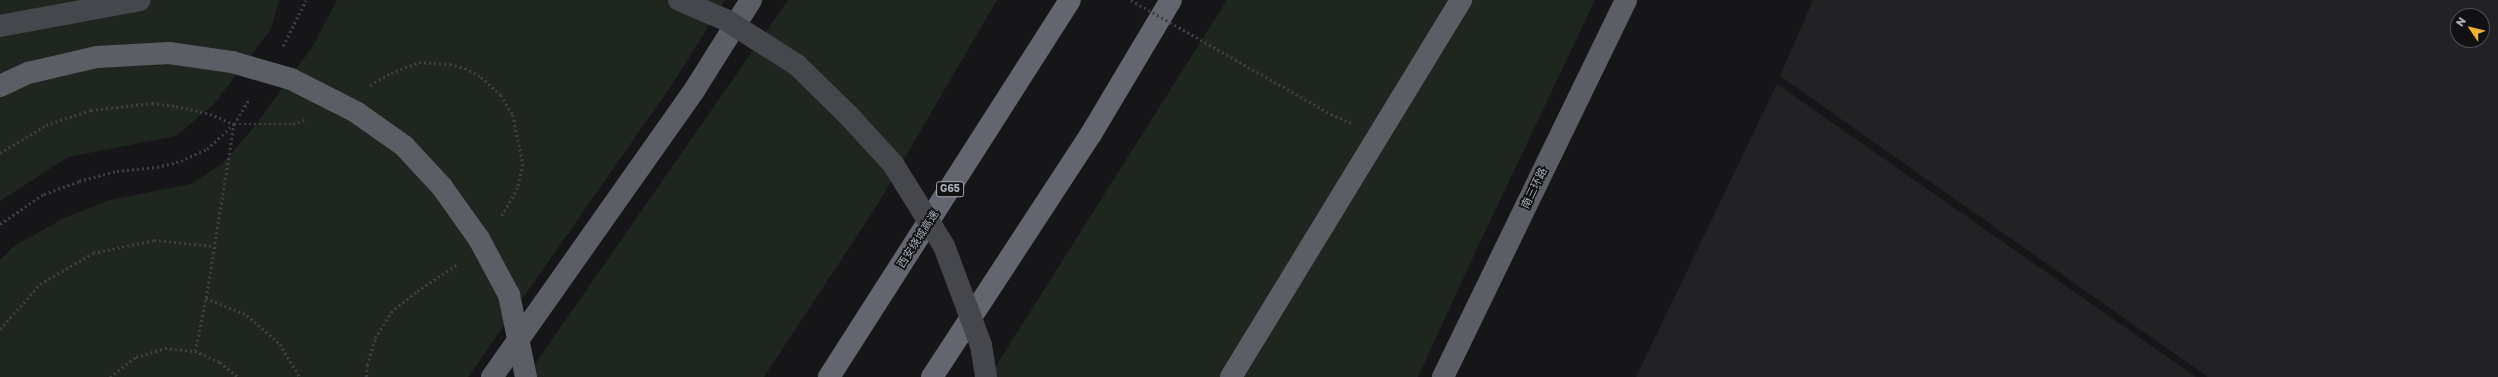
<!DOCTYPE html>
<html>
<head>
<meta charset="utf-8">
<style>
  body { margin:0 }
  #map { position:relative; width:2498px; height:377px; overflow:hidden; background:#161618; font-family:"Golos Text","Noto Sans SC",sans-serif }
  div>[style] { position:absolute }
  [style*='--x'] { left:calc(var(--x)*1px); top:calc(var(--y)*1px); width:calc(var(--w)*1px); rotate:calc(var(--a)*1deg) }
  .built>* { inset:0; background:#222225 }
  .green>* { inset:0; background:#1e261f }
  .path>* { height:2.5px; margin-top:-1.25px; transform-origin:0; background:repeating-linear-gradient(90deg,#3d3f44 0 2px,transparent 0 5px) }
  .secondary>* { height:22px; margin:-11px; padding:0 11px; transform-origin:11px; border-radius:11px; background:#45474d }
  .trunk>* { height:22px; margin:-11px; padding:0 11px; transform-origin:11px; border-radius:11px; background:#5b5e65 }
  .motorway>* { height:22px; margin:-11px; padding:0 11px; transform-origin:11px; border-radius:11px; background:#63666e }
  .path-bridge>* { height:2.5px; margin-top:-1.25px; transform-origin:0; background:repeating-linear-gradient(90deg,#3d3f44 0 2px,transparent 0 5px) }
  .secondary-bridge>* { height:22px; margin:-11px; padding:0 11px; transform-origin:11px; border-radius:11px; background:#45474d }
  .trunk-bridge>* { height:22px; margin:-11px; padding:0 11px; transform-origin:11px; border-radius:11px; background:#5b5e65 }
  span { translate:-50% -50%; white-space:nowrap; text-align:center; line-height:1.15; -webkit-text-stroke:3.5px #111113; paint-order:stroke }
  .shield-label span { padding:1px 3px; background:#111113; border:1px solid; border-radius:3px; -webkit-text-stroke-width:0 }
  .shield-label { font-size:10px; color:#a8adb8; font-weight:700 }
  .street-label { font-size:11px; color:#a8adb8 }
  .north { position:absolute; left:2450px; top:8px; width:40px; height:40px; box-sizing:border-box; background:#111113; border:1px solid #4d4f55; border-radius:50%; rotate:305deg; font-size:11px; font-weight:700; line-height:16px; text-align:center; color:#a8adb8 }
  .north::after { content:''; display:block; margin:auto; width:14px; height:18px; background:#f2b134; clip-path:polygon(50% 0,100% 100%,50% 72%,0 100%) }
</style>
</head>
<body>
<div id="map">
  <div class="built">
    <i style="clip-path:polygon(evenodd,1813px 0,2498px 0,2498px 377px,2208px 377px,1780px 76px,1813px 0,2458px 16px,2482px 16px,2482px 40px,2458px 40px,2458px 16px)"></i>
    <i style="clip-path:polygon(1777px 84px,2196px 377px,1636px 377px)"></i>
  </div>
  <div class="green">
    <i style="clip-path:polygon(0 0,279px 0,271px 29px,214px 104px,176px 136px,68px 157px,0 201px)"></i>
    <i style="clip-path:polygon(337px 0,725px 0,675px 80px,468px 377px,0 377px,0 260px,13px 247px,64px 218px,110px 200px,191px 184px,223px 163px,255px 126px,313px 46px)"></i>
    <i style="clip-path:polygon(788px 0,997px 0,876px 207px,764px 377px,526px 377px)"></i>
    <i style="clip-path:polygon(1227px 0,1595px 0,1474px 255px,1418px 377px,989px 377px)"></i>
  </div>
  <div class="path">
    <i style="--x:283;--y:46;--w:51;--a:-63.4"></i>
    <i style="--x:370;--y:85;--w:24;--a:-30"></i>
    <i style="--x:391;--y:73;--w:30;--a:-21"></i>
    <i style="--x:419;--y:62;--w:31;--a:4"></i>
    <i style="--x:450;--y:64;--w:16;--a:15"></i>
    <i style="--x:465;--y:68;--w:18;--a:29"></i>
    <i style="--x:481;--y:77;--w:27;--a:42"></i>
    <i style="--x:501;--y:95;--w:23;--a:59"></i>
    <i style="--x:513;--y:115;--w:50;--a:78.5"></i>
    <i style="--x:523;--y:164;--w:25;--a:102"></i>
    <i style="--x:518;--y:188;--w:34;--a:120"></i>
    <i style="--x:1331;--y:114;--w:22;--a:24"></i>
    <i style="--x:0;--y:153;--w:54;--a:-31.3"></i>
    <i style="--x:46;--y:125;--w:47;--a:-18.4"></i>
    <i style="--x:91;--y:110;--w:61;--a:-6.5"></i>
    <i style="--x:152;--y:103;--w:24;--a:7"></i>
    <i style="--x:176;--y:106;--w:35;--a:13"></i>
    <i style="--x:210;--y:114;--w:26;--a:23"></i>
    <i style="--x:234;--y:124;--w:59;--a:0"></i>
    <i style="--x:293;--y:124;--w:12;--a:-20"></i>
    <i style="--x:0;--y:224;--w:53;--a:-34.3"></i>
    <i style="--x:44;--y:194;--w:37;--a:-20"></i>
    <i style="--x:79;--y:181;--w:39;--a:-15"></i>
    <i style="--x:117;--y:171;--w:40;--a:-5.7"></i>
    <i style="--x:157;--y:167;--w:25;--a:-14"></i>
    <i style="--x:181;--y:161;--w:29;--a:-25"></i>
    <i style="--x:207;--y:149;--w:37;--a:-43"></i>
    <i style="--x:234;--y:124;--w:29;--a:-59"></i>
    <i style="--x:206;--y:298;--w:44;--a:22.5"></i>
    <i style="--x:247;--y:315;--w:44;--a:41.3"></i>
    <i style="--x:280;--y:344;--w:39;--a:59"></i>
    <i style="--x:0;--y:329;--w:60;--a:-48.4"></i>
    <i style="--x:40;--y:284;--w:61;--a:-30.3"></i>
    <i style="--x:93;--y:253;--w:62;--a:-12"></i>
    <i style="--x:154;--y:240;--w:60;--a:5.7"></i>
    <i style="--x:195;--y:351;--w:54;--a:-78.3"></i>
    <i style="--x:206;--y:298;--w:176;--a:-80.9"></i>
    <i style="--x:110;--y:377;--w:33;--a:-38"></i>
    <i style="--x:136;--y:357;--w:30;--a:-17"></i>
    <i style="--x:165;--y:348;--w:30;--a:6"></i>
    <i style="--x:195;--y:351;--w:27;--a:24"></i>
    <i style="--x:220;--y:362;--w:23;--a:40"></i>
    <i style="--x:366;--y:377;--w:12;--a:-85"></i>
    <i style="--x:367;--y:365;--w:28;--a:-73"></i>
    <i style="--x:375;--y:338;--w:31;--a:-58"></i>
    <i style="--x:391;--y:312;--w:33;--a:-39"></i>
    <i style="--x:417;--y:291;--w:49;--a:-33.4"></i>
  </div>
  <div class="secondary">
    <i style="--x:0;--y:26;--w:142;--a:-10.5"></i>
  </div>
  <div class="trunk">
    <i style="--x:492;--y:377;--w:352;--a:-54.8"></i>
    <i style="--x:695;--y:89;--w:105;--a:-57.8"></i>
    <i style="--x:1231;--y:377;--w:442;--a:-58.6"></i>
    <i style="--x:1443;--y:377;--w:419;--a:-64.1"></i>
  </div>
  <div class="motorway">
    <i style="--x:829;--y:377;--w:447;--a:-57.4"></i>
    <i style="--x:932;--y:377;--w:290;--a:-56.8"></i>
    <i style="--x:1091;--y:134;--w:156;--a:-59.2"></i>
  </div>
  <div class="path-bridge">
    <i style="--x:1131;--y:0;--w:230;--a:29.7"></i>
  </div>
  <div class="secondary-bridge">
    <i style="--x:679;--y:0;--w:51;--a:23.1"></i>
    <i style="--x:726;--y:20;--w:84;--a:32.4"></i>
    <i style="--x:797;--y:65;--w:73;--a:44.4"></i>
    <i style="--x:849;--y:116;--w:65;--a:47.5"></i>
    <i style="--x:893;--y:164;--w:97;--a:58.1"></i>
    <i style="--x:944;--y:246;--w:106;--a:69.5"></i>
    <i style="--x:981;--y:345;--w:32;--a:81"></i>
  </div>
  <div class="trunk-bridge">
    <i style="--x:0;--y:86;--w:31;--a:-25"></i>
    <i style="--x:28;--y:73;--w:71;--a:-13.1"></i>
    <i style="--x:97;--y:57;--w:72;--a:-3.2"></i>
    <i style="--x:169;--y:53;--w:64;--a:8.1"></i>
    <i style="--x:232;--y:62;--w:61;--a:16.1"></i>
    <i style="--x:291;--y:79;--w:73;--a:26.9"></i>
    <i style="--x:356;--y:112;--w:59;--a:35.3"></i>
    <i style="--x:404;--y:146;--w:56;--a:47.2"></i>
    <i style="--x:442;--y:187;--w:64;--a:54.6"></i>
    <i style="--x:479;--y:239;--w:64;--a:61.8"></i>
    <i style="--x:509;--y:295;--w:84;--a:78.3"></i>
  </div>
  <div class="shield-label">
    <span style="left:950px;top:189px">G65</span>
  </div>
  <div class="street-label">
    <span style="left:1534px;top:188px;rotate:-64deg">南三环路</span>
    <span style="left:918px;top:239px;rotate:-57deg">西安绕城高速</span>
  </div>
  <div class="north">N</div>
</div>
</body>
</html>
